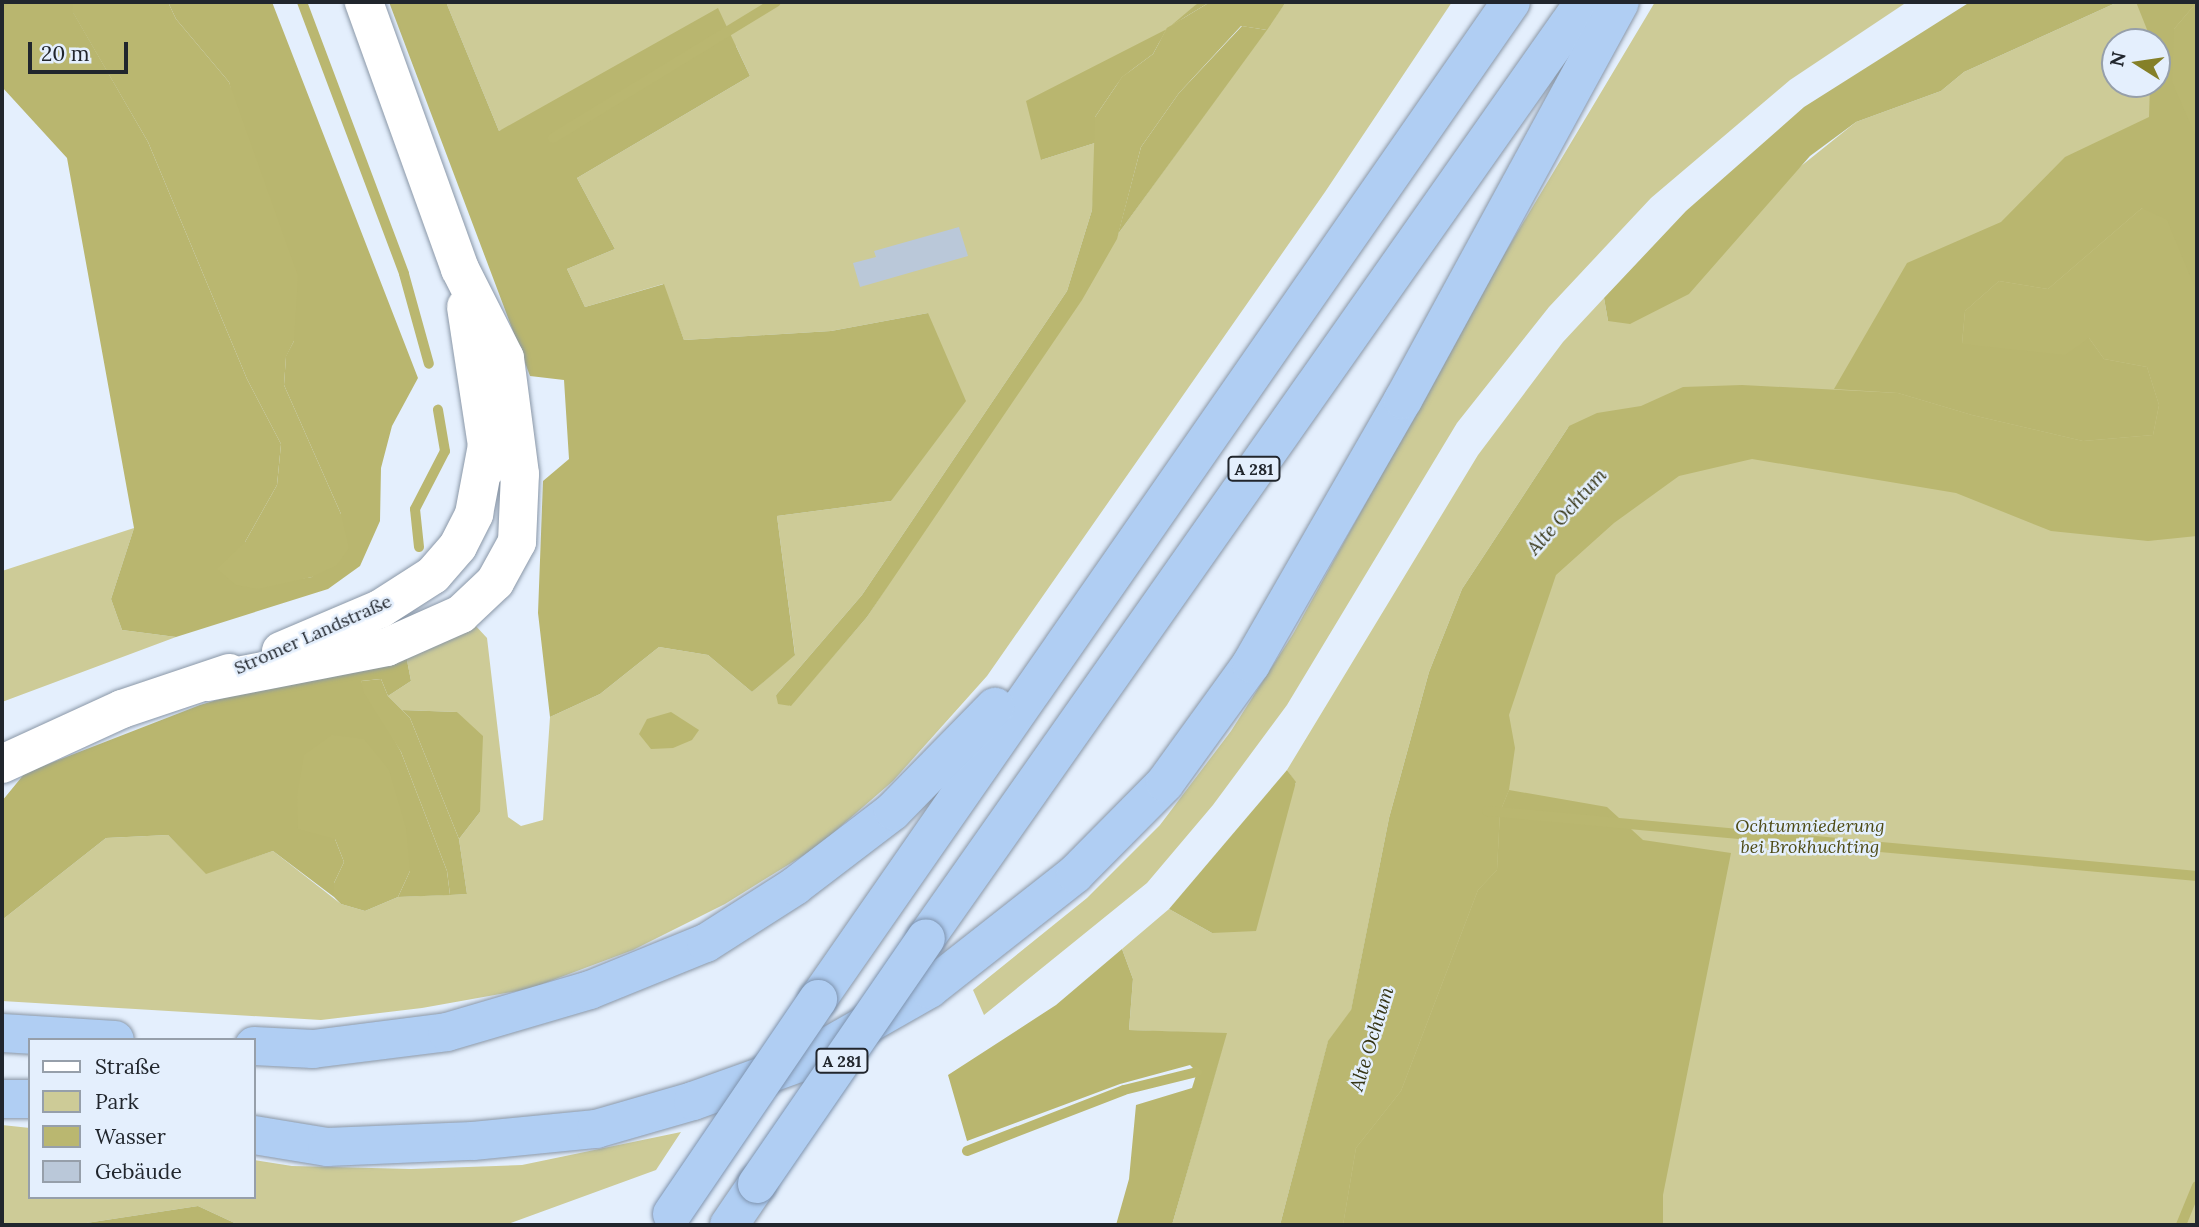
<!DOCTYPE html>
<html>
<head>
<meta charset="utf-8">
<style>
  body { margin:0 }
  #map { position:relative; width:2199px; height:1227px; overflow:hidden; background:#e4effd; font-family:Lora,serif }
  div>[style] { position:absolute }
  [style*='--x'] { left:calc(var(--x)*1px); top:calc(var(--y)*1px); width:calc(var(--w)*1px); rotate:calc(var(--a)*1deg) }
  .green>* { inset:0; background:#cdcb97 }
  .forest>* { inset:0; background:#b9b66f }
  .water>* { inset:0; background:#bab770 }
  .stream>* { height:10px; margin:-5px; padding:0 5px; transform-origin:5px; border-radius:5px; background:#bab770 }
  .building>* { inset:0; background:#bac8d9 }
  .roads { filter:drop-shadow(0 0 2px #8a97a7) drop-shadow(0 0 2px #8a97a7) }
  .secondary>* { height:38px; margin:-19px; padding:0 19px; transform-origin:19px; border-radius:19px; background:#fff }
  .highway>* { height:38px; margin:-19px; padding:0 19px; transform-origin:19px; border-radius:19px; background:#b0cef3 }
  .bridges { filter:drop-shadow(0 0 2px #7e93ae) drop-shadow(0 0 2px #7e93ae) }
  .highway-bridge>* { height:38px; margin:-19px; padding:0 19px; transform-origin:19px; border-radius:19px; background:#b0cef3 }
  span { translate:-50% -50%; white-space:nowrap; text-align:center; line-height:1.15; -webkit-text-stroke:5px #e4effd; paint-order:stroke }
  .shield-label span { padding:2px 5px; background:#e4effd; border:2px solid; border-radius:5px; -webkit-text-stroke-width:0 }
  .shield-label { font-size:16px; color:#21262d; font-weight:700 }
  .street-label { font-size:18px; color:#21262d }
  .park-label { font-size:18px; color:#4d4a14; font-style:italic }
  .water-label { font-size:19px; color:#353414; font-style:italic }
  .frame { position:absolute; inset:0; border:4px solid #21262d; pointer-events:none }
  .legend { position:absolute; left:28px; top:1038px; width:228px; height:161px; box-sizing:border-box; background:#e4effd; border:2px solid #969faa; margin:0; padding:9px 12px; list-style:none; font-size:21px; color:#21262d }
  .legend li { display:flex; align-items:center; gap:14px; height:35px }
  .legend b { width:35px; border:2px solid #969faa }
  .north { position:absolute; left:2101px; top:28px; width:70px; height:70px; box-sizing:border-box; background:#e4effd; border:2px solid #969faa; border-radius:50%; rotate:282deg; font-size:19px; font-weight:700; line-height:28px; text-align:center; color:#21262d }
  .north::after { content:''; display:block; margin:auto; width:24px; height:32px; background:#858028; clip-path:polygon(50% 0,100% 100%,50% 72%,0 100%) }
  .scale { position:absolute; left:28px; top:42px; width:100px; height:32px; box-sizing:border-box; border:4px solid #21262d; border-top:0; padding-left:9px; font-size:21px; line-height:24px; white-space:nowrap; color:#21262d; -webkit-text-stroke:5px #e4effd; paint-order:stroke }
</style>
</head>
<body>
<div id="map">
  <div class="green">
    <i style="clip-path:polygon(446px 2px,1199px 2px,1041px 160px,1098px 142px,1092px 210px,1067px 291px,862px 595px,776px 695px,790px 706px,867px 617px,1118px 234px,1286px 2px,1452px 2px,1325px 192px,987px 676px,893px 781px,817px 847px,725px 904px,633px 950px,529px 989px,422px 1008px,321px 1020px,2px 1001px,2px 920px,106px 838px,168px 835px,206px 873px,273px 851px,341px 904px,365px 911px,398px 897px,467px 894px,459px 839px,480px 812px,457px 712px,402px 710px,388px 696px,411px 681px,406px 655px,474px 624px,487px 638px,508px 817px,521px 826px,543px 820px,550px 717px,600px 694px,659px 647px,708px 655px,752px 692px,795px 654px,777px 516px,891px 501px,928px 313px,831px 331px,684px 340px,663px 284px,585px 307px,567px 269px,615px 249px,577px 178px,750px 76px,736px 46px,499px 131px)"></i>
    <i style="clip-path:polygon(1655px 2px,1907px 2px,1790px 80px,1651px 198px,1549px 307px,1457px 423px,1287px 705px,1213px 805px,1147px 883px,984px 1015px,973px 990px,1087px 898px,1160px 825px,1231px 731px,1293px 634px,1499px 263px)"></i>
    <i style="clip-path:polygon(evenodd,2118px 2px,2197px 2px,2197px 1225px,1305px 1225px,1569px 426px,1462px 589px,1429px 672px,1389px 818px,1351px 1011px,1328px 1042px,1280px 1225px,1172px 1225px,1226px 1034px,1129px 1030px,1133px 979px,1122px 949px,1169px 909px,1212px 933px,1296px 783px,1287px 770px,1478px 455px,1563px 342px,1604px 298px,1608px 321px,1856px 122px,1941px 91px,1964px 72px,2118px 2px,2115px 42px,2157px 42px,2157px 84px,2115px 84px,2115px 42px)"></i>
    <i style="clip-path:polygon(134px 528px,111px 599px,122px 630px,176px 637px,2px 702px,2px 571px)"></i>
    <i style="clip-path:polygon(2px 1125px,30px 1128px,30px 1197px,254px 1197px,254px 1160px,292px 1166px,411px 1169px,522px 1165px,681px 1132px,656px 1170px,505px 1225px,239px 1225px,198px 1206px,73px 1225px,2px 1225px)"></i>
  </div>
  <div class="forest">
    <i style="clip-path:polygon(2px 2px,73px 2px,73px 12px,148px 142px,247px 379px,281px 444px,277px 485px,245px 542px,292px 580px,312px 577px,341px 514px,284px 385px,286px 356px,294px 341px,229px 82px,176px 19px,168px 2px,272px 2px,418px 378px,392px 426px,381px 468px,380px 521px,360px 566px,328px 589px,176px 637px,122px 630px,111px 599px,134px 528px,67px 158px,2px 87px)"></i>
    <i style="clip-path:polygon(389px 2px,446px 2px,499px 131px,718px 8px,750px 76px,577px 178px,615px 249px,567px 269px,585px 307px,664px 284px,684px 340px,831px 331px,928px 313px,966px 401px,891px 501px,777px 516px,795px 655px,752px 692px,708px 655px,659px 647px,600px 694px,550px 717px,538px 613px,543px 481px,569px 459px,564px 380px,530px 376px)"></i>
    <i style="clip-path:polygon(1199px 2px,1210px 2px,1167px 28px,1153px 54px,1122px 77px,1095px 117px,1098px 142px,1041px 160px,1026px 101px,1167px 29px)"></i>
    <i style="clip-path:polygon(1970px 2px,2118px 2px,1964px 72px,1941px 91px,1856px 122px,1810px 156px,1689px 294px,1630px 324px,1608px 321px,1604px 298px,1686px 211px,1804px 107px)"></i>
    <i style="clip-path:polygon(2136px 2px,2197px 2px,2174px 29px,2197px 139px,2197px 293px,2142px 208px,2048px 289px,1999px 281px,1965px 311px,1962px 343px,2089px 338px,2104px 359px,2147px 367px,2159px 405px,2153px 435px,2083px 441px,1972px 415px,1898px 393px,1834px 389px,1907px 263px,2001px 222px,2065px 157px,2149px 117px,2150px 84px,2157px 84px,2157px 42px,2152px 42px)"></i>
    <i style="clip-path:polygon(1242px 26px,1267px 30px,1118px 234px,1141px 147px,1179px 93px)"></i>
    <i style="clip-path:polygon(406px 655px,411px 681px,388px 696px,381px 679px,361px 681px,401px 752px,447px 871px,450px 895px,398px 897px,410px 871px,335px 839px,344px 862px,334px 883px,334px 897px,273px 851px,206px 874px,168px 835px,106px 838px,2px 920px,2px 801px,25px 773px,200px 705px,320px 669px)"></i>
    <i style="clip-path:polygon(402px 710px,457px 712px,483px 736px,480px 812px,459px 839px,410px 718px)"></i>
    <i style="clip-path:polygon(1287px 770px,1296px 782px,1256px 931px,1212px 933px,1169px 909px)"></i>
    <i style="clip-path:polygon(1509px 790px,1607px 807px,1643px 840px,1731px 853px,1663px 1195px,1663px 1225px,1343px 1225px,1356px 1148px,1401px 1091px,1478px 890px,1497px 870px,1500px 812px)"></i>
    <i style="clip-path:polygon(1122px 949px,1133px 979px,1129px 1030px,1227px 1033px,1172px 1225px,1116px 1225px,1129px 1179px,1136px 1105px,1192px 1088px,1197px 1072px,1190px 1065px,1120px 1084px,967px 1141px,948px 1075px,1056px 1005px)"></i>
    <i style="clip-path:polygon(198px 1206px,239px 1225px,73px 1225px)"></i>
  </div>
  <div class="water">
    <i style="clip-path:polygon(73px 2px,168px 2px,176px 19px,229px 82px,298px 276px,294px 341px,286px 357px,284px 385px,341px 514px,349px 548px,337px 565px,312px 577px,258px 589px,236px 585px,217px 569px,245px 542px,277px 485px,281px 444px,247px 379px,148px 142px,72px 11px)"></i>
    <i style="clip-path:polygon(1210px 2px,1286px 2px,1267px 30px,1241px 26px,1179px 93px,1141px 147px,1117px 239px,1082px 300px,867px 617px,791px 706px,778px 704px,776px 695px,862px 595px,1067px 291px,1092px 210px,1095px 117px,1122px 77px,1153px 54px,1167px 28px)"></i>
    <i style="clip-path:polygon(2197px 2px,2197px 139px,2172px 82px,2174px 29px)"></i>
    <i style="clip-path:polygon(2142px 208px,2167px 220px,2197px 293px,2197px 536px,2148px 541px,2051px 531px,1956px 493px,1752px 459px,1679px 476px,1614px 523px,1556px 575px,1509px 715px,1515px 748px,1509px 790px,1500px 812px,1497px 870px,1478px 890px,1401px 1091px,1356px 1148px,1343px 1225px,1280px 1225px,1328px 1041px,1351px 1010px,1389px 818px,1429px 672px,1462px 589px,1569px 426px,1597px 413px,1641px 406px,1683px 387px,1742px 385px,1898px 393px,1972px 415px,2083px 441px,2153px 435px,2159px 405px,2147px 367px,2104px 359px,2089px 338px,2065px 355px,1962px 344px,1965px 311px,1999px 281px,2048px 289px)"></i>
    <i style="clip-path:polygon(381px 679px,388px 696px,410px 718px,459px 839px,467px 894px,450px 895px,447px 871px,401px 752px,364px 693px,361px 681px)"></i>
    <i style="clip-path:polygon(671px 712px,699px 730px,692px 740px,673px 748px,651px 749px,639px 734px,647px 719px)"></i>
    <i style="clip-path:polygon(332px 735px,364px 739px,389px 770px,406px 828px,410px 871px,398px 897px,365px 911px,341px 904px,334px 897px,334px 883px,344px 862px,335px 839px,298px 829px,297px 796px,304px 755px)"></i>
  </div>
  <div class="stream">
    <i style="--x:302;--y:2;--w:290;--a:69.4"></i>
    <i style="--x:404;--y:274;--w:93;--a:74.5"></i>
    <i style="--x:553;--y:138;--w:261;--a:-31.4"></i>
    <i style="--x:419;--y:547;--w:38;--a:-96"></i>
    <i style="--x:415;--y:509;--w:65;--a:-62.7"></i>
    <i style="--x:445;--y:451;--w:42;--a:-99.7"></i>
    <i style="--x:1487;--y:811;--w:713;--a:5.23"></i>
    <i style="--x:967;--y:1151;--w:168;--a:-21.2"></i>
    <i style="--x:1124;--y:1090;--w:75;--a:-13.9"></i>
    <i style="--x:2181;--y:1225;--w:42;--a:-67.7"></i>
  </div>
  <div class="building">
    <i style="clip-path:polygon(959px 227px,968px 256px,860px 287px,853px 263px,876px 257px,874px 251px)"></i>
  </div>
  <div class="roads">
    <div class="secondary">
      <i style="--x:466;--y:307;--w:160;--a:81.4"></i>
      <i style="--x:281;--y:651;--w:108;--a:-23"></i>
      <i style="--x:380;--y:609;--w:63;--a:-32.7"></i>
      <i style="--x:433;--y:575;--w:38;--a:-49"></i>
      <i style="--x:458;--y:546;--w:36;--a:-63"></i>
      <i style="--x:474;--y:514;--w:75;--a:-79.3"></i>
      <i style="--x:207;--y:682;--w:183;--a:-11"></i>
      <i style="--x:387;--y:647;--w:81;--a:-24"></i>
      <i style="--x:461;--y:614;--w:47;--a:-43.3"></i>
      <i style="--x:495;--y:582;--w:46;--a:-61.2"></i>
      <i style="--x:517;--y:542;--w:68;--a:-87.5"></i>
      <i style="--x:520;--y:474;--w:117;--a:-97.4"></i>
      <i style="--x:505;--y:358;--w:100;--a:-116.8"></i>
      <i style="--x:460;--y:269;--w:284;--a:-109.8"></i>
      <i style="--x:2;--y:764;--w:132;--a:-24.6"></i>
      <i style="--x:122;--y:709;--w:113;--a:-18.6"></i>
    </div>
    <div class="highway">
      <i style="--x:926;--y:938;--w:1144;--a:-54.89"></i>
      <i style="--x:818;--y:999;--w:1214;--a:-55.2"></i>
      <i style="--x:2;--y:1033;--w:113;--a:3.5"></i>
      <i style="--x:254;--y:1046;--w:59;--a:2.9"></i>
      <i style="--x:313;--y:1049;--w:135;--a:-7.2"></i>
      <i style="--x:447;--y:1032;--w:149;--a:-16.4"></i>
      <i style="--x:590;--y:990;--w:125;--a:-22.1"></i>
      <i style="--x:706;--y:943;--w:106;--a:-32.6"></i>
      <i style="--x:795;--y:886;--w:123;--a:-37.4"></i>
      <i style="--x:893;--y:811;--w:146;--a:-45.6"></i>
      <i style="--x:2;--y:1099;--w:28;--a:0"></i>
      <i style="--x:254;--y:1135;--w:74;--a:9.3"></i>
      <i style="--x:327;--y:1147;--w:146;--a:-2.4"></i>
      <i style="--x:473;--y:1141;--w:124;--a:-5.6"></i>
      <i style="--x:596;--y:1129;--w:101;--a:-16.1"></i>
      <i style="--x:693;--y:1101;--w:113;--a:-19.7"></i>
      <i style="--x:799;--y:1063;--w:150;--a:-29.6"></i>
      <i style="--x:929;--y:989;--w:186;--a:-38.2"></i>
      <i style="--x:1075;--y:874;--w:128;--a:-45.3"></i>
      <i style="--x:1165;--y:783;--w:147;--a:-54.1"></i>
      <i style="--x:1251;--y:664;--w:305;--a:-60.1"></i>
      <i style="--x:1403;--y:400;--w:453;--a:-61.4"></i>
      <i style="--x:729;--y:1225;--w:50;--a:-55.7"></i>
    </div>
  </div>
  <div class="bridges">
    <div class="highway-bridge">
      <i style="--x:757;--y:1184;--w:298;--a:-55.5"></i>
      <i style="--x:672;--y:1214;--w:260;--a:-55.8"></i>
    </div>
  </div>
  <div class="shield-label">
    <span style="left:1254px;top:469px">A 281</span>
    <span style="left:842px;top:1061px">A 281</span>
  </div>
  <div class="street-label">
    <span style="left:313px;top:635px;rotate:-24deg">Stromer Landstraße</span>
  </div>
  <div class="park-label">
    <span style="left:1810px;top:837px">Ochtumniederung<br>bei Brokhuchting</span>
  </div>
  <div class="water-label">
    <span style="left:1567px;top:512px;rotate:-48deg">Alte Ochtum</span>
    <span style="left:1372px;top:1039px;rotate:-73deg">Alte Ochtum</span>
  </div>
  <div class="frame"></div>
  <ul class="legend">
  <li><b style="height:9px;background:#fff"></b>Straße</li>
  <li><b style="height:19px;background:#cdcb97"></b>Park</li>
  <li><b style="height:19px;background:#bab770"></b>Wasser</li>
  <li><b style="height:19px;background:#bac8d9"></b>Gebäude</li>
  </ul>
  <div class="north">N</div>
  <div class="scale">20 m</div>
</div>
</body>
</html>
